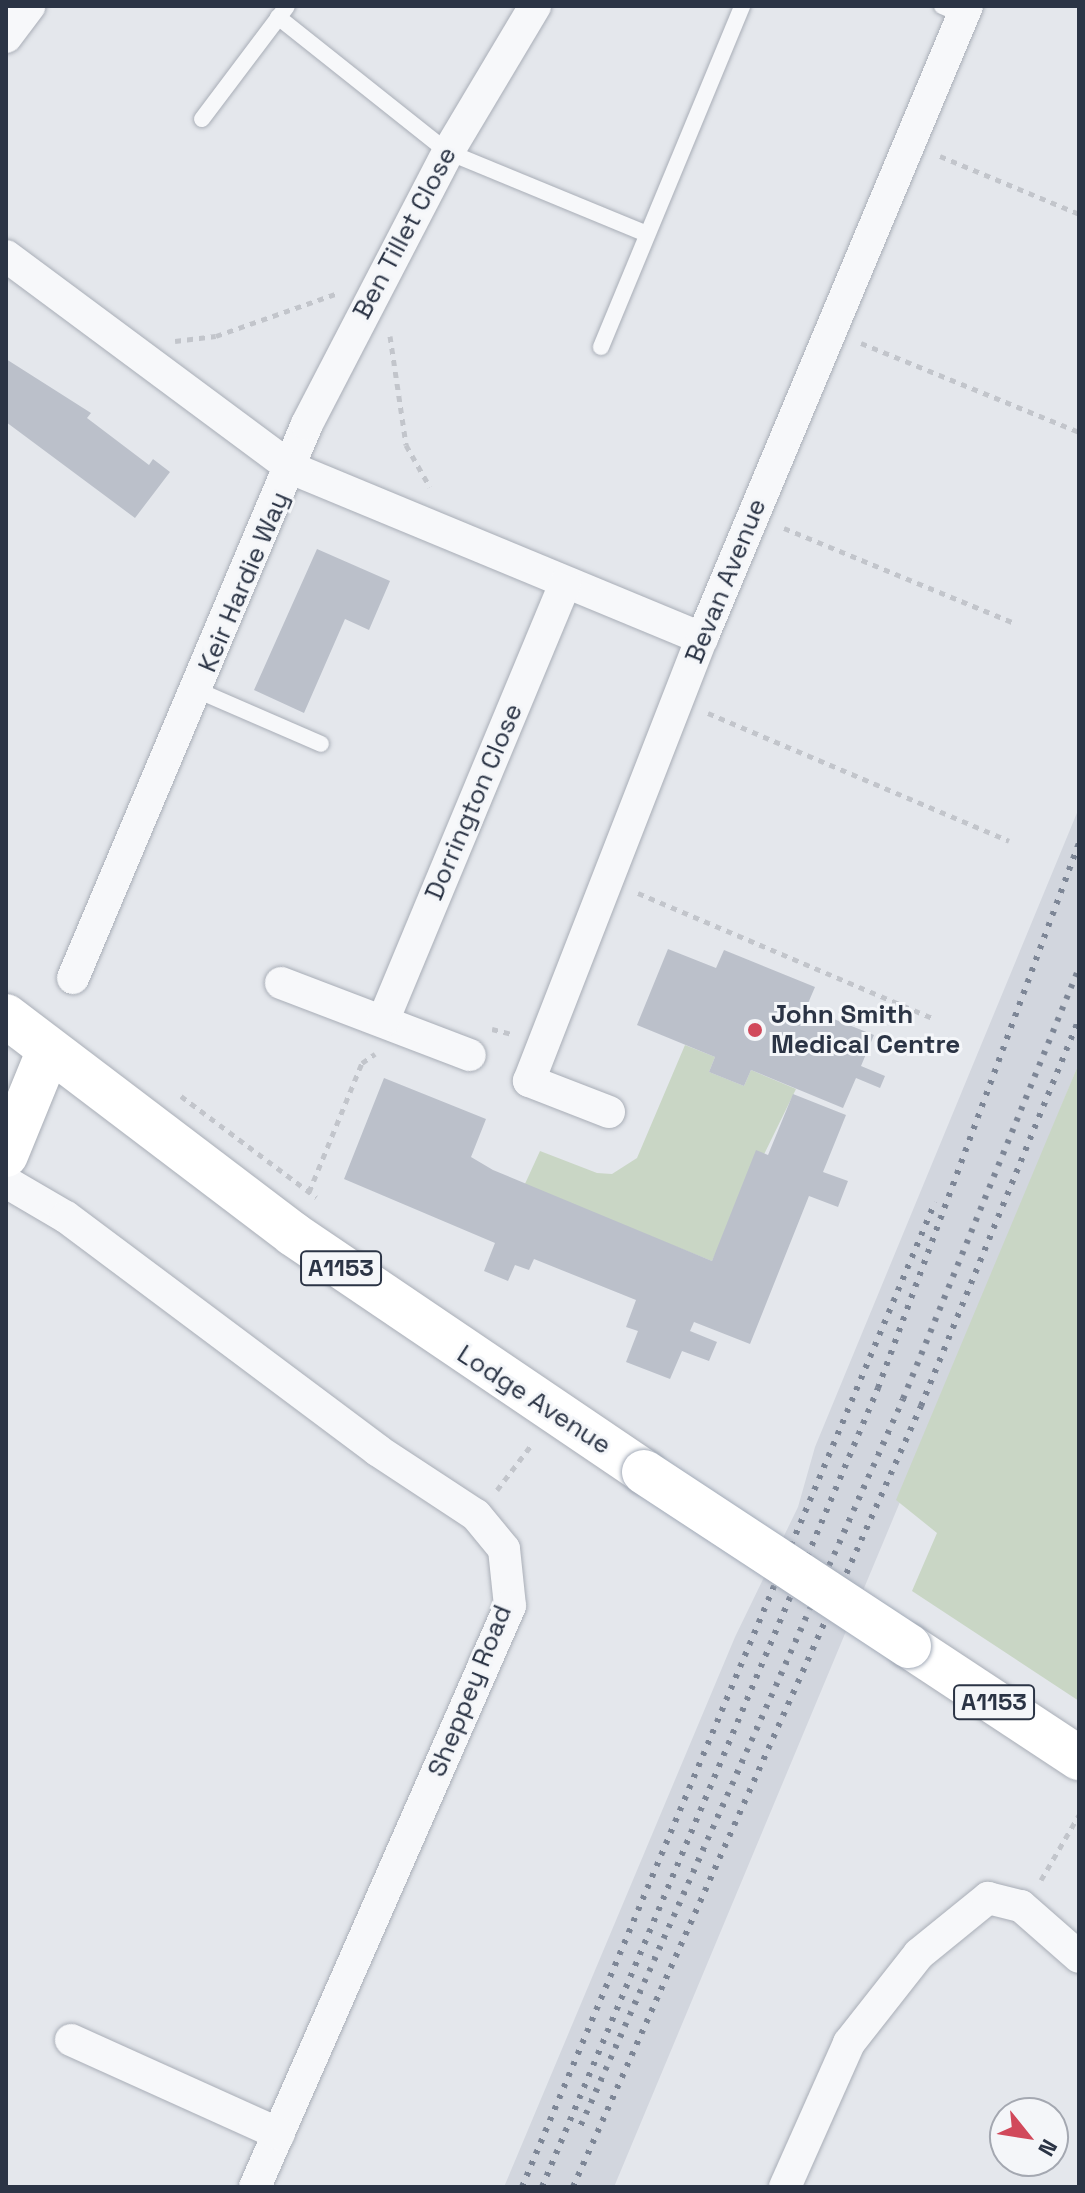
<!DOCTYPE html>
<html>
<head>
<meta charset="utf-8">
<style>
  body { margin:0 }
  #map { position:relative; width:1085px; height:2193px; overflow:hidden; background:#e4e7ec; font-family:"Space Grotesk",sans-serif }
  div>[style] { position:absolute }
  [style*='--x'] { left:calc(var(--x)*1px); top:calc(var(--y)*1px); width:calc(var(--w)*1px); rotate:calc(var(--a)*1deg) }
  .built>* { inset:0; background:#d2d6de }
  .green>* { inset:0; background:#c9d6c5 }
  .building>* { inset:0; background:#bbc0ca }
  .path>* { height:5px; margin-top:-2.5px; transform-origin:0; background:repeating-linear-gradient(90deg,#c2c5cb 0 6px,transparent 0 12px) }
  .roads { filter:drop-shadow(0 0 2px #a9aeb7) drop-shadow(0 0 2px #a9aeb7) }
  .lane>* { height:16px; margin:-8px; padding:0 8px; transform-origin:8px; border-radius:8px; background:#f7f8fa }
  .street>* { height:32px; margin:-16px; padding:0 16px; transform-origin:16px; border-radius:16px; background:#f7f8fa }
  .secondary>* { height:44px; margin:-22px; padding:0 22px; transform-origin:22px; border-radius:22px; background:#fff }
  .primary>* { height:44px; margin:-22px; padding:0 22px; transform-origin:22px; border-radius:22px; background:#fff }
  .rail>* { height:6px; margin-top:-3px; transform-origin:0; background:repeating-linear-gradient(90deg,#7d8696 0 4px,transparent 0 12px) }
  .bridges { filter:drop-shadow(0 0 2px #a3abb8) drop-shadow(0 0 2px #a3abb8) }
  .primary-bridge>* { height:44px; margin:-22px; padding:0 22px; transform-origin:22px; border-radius:22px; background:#fff }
  .dots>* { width:22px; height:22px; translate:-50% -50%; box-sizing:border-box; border:4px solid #f4f6f9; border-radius:50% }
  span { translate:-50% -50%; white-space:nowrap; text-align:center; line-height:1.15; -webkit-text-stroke:6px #f4f6f9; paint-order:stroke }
  .shield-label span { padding:2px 6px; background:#f4f6f9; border:2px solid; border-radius:6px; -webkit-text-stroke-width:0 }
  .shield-label { font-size:24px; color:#2b3445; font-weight:700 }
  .street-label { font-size:26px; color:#2b3445 }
  .poi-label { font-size:26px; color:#2b3445; font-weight:700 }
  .left { translate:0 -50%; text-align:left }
  .frame { position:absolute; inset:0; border:8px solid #2b3445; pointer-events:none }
  .north { position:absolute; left:989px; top:2097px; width:80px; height:80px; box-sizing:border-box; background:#f4f6f9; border:2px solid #a4a8b1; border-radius:50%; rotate:120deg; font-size:22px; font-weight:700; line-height:32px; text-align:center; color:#2b3445 }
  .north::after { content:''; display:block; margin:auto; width:28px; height:36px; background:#d1495b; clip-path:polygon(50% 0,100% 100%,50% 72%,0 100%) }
</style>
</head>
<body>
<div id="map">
  <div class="built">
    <i style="clip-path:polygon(1079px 808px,1079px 1063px,900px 1502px,614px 2187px,504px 2187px,735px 1637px,798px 1507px,815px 1447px)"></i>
  </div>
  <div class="green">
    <i style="clip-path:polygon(685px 1045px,715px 1057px,709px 1072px,744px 1086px,751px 1070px,796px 1089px,712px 1261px,524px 1186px,540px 1151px,597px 1173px,612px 1174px,637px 1158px)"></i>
    <i style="clip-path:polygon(1079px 1063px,1079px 1701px,912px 1591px,937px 1533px,896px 1500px)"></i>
  </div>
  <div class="building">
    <i style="clip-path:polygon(6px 359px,91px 413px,87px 418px,149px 465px,153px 459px,170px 472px,135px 518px,6px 422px)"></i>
    <i style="clip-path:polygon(317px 549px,390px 581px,369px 630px,345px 619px,304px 713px,254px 690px)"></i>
    <i style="clip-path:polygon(668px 949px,716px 968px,724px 950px,815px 987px,806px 1008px,874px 1035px,861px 1066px,885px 1076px,880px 1088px,856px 1078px,843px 1108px,751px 1070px,744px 1086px,709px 1072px,715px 1057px,637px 1025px)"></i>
    <i style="clip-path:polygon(384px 1078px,486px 1119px,471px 1157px,493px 1170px,712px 1261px,756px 1150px,768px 1155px,793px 1094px,846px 1115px,823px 1172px,848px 1181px,838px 1207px,809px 1196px,750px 1344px,694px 1322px,690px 1331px,717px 1342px,709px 1361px,682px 1351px,670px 1379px,626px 1362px,638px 1331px,626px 1327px,636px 1300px,534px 1259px,529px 1270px,515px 1265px,508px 1281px,484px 1271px,495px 1243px,344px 1179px)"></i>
  </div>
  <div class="path">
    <i style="--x:940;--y:156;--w:151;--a:22.6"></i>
    <i style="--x:390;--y:336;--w:110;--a:81.6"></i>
    <i style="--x:406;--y:445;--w:48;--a:60.3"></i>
    <i style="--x:175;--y:341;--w:41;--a:-7"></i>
    <i style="--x:216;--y:336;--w:129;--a:-19.4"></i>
    <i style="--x:861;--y:343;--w:235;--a:22.2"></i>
    <i style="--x:784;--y:528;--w:247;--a:22.4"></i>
    <i style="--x:708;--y:713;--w:327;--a:23"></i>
    <i style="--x:638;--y:893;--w:323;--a:23"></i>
    <i style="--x:492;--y:1029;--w:21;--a:14"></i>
    <i style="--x:181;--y:1096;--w:169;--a:36.8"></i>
    <i style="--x:309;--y:1192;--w:139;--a:-67.7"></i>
    <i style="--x:362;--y:1063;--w:16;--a:-35"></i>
    <i style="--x:497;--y:1490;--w:58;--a:-52.7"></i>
    <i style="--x:1041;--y:1880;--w:75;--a:-59.7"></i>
  </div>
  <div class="roads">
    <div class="lane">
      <i style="--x:942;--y:6;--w:23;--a:23"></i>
      <i style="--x:278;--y:17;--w:217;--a:38.5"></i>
      <i style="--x:448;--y:152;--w:215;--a:22.4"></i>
      <i style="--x:202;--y:119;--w:141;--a:-53"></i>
      <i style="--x:601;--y:347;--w:369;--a:-67.5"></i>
      <i style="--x:197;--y:690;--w:135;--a:23.5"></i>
    </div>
    <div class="street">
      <i style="--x:6;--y:37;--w:39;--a:-53"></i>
      <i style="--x:6;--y:256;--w:355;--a:36.6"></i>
      <i style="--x:291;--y:468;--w:445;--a:22.5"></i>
      <i style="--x:73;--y:978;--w:601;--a:-67.1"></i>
      <i style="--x:307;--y:424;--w:306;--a:-62.6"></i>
      <i style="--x:448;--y:152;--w:170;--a:-59.2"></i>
      <i style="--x:281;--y:983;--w:202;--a:20.9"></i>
      <i style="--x:383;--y:1021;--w:474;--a:-67.4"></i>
      <i style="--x:609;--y:1112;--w:86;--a:-158.8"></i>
      <i style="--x:529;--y:1081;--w:476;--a:-68.7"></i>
      <i style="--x:702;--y:638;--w:685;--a:-67.25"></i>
      <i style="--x:6;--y:1182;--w:69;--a:30.3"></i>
      <i style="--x:66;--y:1217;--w:389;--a:36.8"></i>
      <i style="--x:377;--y:1450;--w:118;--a:33.3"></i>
      <i style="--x:476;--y:1515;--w:44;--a:50.5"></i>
      <i style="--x:504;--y:1549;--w:57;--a:84"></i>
      <i style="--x:510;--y:1606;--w:634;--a:113.7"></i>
      <i style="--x:71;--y:2040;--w:228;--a:24.3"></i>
      <i style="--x:785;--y:2187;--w:158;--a:-66"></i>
      <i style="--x:849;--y:2043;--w:113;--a:-51.8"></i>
      <i style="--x:919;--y:1954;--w:89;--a:-39.1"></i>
      <i style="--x:988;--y:1898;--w:34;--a:14"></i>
      <i style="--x:1021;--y:1906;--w:77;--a:41.3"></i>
    </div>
    <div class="secondary">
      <i style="--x:6;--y:1155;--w:111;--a:-67.8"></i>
    </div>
    <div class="primary">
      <i style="--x:6;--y:1016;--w:360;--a:37.2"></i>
      <i style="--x:293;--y:1234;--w:424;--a:34.1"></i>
      <i style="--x:909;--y:1646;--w:204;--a:33.4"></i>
    </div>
  </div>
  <div class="rail">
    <i style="--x:581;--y:2125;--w:794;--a:-66.08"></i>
    <i style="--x:903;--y:1399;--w:466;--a:-67.8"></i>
    <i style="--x:522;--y:2187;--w:1068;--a:-67.25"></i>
    <i style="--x:542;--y:2187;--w:867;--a:-67.19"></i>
    <i style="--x:878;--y:1388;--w:581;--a:-69.76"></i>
    <i style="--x:573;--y:2187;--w:855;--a:-65.98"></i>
    <i style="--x:921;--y:1406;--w:419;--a:-67.8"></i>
  </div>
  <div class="bridges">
    <div class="primary-bridge">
      <i style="--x:644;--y:1472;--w:317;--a:33.3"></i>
    </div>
  </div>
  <div class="dots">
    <i style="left:755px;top:1030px;background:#d1495b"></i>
  </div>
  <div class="shield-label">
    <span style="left:341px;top:1268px">A1153</span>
    <span style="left:994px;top:1702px">A1153</span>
  </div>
  <div class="street-label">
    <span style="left:405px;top:233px;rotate:-62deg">Ben Tillet Close</span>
    <span style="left:726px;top:581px;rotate:-68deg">Bevan Avenue</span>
    <span style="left:244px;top:582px;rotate:-67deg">Keir Hardie Way</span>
    <span style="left:474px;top:802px;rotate:-67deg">Dorrington Close</span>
    <span style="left:534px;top:1400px;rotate:33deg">Lodge Avenue</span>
    <span style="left:470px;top:1691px;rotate:-68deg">Sheppey Road</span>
  </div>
  <div class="poi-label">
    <span class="left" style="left:771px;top:1030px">John Smith<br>Medical Centre</span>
  </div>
  <div class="frame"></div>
  <div class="north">N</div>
</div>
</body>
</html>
